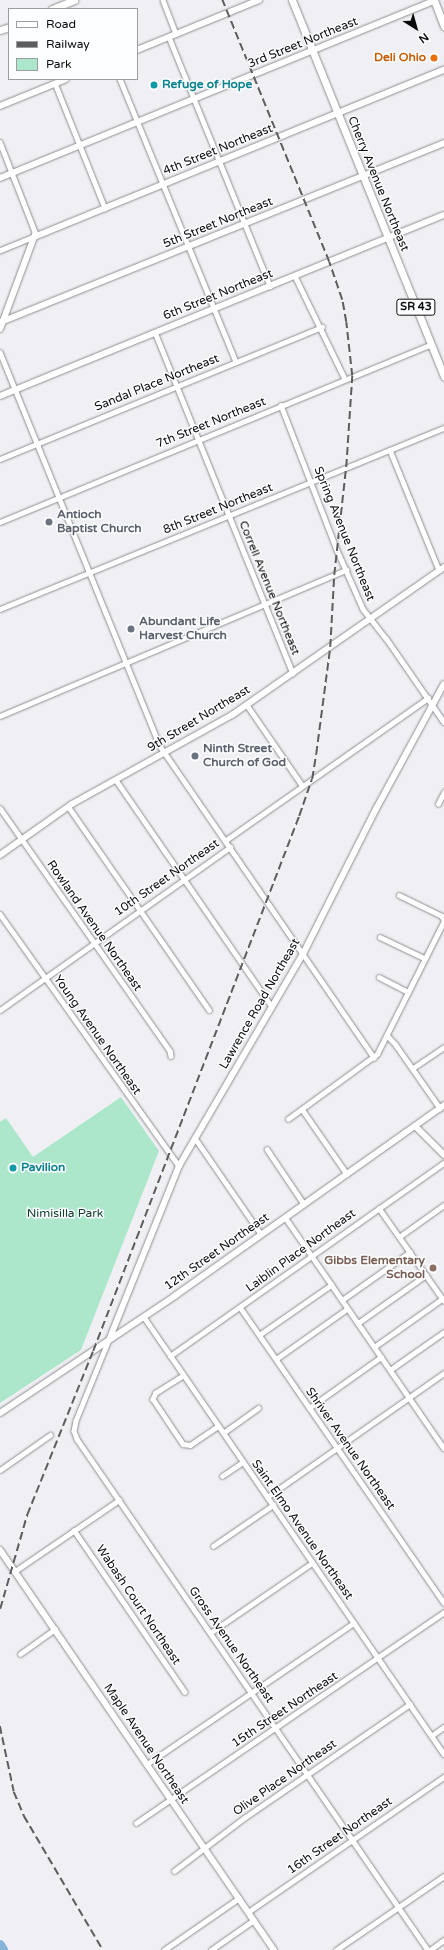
<!DOCTYPE html>
<html>
<head>
<meta charset="utf-8">
<style>
  body { margin:0 }
  #map { position:relative; width:444px; height:1950px; overflow:hidden; background:#f0f0f4; font-family:"Varela Round",sans-serif }
  div>[style] { position:absolute }
  [style*='--x'] { left:calc(var(--x)*1px); top:calc(var(--y)*1px); width:calc(var(--w)*1px); rotate:calc(var(--a)*1deg) }
  .green>* { inset:0; background:#ace7cc }
  .river>* { height:10px; margin:-5px; padding:0 5px; transform-origin:5px; border-radius:5px; background:#85b4d8 }
  .roads { filter:drop-shadow(0 0 1px #8d8e91) drop-shadow(0 0 1px #8d8e91) }
  .street>* { height:4.5px; margin:-2.25px; padding:0 2.25px; transform-origin:2.25px; border-radius:2.25px; background:#fff }
  .secondary>* { height:6px; margin:-3px; padding:0 3px; transform-origin:3px; border-radius:3px; background:#fff }
  .primary>* { height:7px; margin:-3.5px; padding:0 3.5px; transform-origin:3.5px; border-radius:3.5px; background:#fff }
  .rail>* { height:1.5px; margin-top:-0.75px; transform-origin:0; background:repeating-linear-gradient(90deg,#5d5d5f 0 8px,transparent 0 12px) }
  .dots>* { width:11px; height:11px; translate:-50% -50%; box-sizing:border-box; border:2px solid #fdfeff; border-radius:50% }
  span { translate:-50% -50%; white-space:nowrap; text-align:center; line-height:1.15; -webkit-text-stroke:3px #fdfeff; paint-order:stroke }
  .shield-label span { padding:1px 3px; background:#fdfeff; border:1px solid; border-radius:3px; -webkit-text-stroke-width:0 }
  .shield-label { font-size:11px; color:#0b0b0c; font-weight:700 }
  .street-label { font-size:12px; color:#0b0b0c }
  .food-label { font-size:12px; color:#c56008; font-weight:700 }
  .right { translate:-100% -50%; text-align:right }
  .culture-label { font-size:12px; color:#0d838f; font-weight:700 }
  .left { translate:0 -50%; text-align:left }
  .worship-label { font-size:12px; color:#5b616d; font-weight:700 }
  .park-label { font-size:12px; color:#10412f }
  .education-label { font-size:12px; color:#785e54; font-weight:700 }
  .legend { position:absolute; left:8px; top:8px; width:130px; height:72px; box-sizing:border-box; background:#fdfeff; border:1px solid #9c9d9e; margin:0; padding:5px 7px; list-style:none; font-size:12px; color:#0b0b0c }
  .legend li { display:flex; align-items:center; gap:8px; height:20px }
  .legend b { width:20px; border:1px solid #9c9d9e }
  .north { position:absolute; left:396px; top:8px; width:40px; height:40px; -webkit-text-stroke:3px #fdfeff; paint-order:stroke; rotate:143deg; font-size:11px; font-weight:700; line-height:16px; text-align:center; color:#0b0b0c }
  .north::after { content:''; display:block; margin:auto; width:14px; height:18px; background:#0b0b0c; clip-path:polygon(50% 0,100% 100%,50% 72%,0 100%) }
</style>
</head>
<body>
<div id="map">
  <div class="green">
    <i style="clip-path:polygon(121px 1097px,159px 1151px,81px 1350px,0 1403px,0 1122px,6px 1118px,33px 1157px)"></i>
  </div>
  <div class="river">
    <i style="--x:0;--y:1945;--w:6;--a:59"></i>
  </div>
  <div class="roads">
    <div class="street">
      <i style="--x:163;--y:0;--w:36;--a:69"></i>
      <i style="--x:169;--y:37;--w:269;--a:67.9"></i>
      <i style="--x:120;--y:79;--w:306;--a:67.7"></i>
      <i style="--x:55;--y:83;--w:135;--a:68.2"></i>
      <i style="--x:0;--y:142;--w:97;--a:68.7"></i>
      <i style="--x:35;--y:232;--w:5;--a:101"></i>
      <i style="--x:34;--y:237;--w:37;--a:158"></i>
      <i style="--x:295;--y:276;--w:114;--a:64.1"></i>
      <i style="--x:155;--y:332;--w:368;--a:68"></i>
      <i style="--x:0;--y:352;--w:425;--a:67.9"></i>
      <i style="--x:160;--y:746;--w:378;--a:55.5"></i>
      <i style="--x:281;--y:405;--w:155;--a:68.9"></i>
      <i style="--x:337;--y:550;--w:64;--a:66.2"></i>
      <i style="--x:363;--y:609;--w:37;--a:52"></i>
      <i style="--x:386;--y:638;--w:102;--a:55.4"></i>
      <i style="--x:390;--y:450;--w:130;--a:67.8"></i>
      <i style="--x:0;--y:459;--w:348;--a:-22.3"></i>
      <i style="--x:0;--y:522;--w:466;--a:-22.4"></i>
      <i style="--x:0;--y:609;--w:479;--a:-22.2"></i>
      <i style="--x:247;--y:705;--w:97;--a:55.5"></i>
      <i style="--x:0;--y:716;--w:376;--a:-22.9"></i>
      <i style="--x:116;--y:780;--w:275;--a:55.5"></i>
      <i style="--x:438;--y:804;--w:13;--a:-63"></i>
      <i style="--x:68;--y:806;--w:248;--a:55.3"></i>
      <i style="--x:0;--y:808;--w:297;--a:55"></i>
      <i style="--x:170;--y:1051;--w:5;--a:79"></i>
      <i style="--x:226;--y:840;--w:247;--a:-35.1"></i>
      <i style="--x:399;--y:895;--w:48;--a:26"></i>
      <i style="--x:442;--y:916;--w:4;--a:63"></i>
      <i style="--x:0;--y:914;--w:309;--a:54.6"></i>
      <i style="--x:380;--y:937;--w:49;--a:25.5"></i>
      <i style="--x:379;--y:977;--w:33;--a:27"></i>
      <i style="--x:0;--y:1010;--w:282;--a:-35.3"></i>
      <i style="--x:387;--y:1035;--w:13;--a:48"></i>
      <i style="--x:396;--y:1045;--w:77;--a:55.1"></i>
      <i style="--x:413;--y:1068;--w:37;--a:-34"></i>
      <i style="--x:302;--y:1109;--w:79;--a:55.3"></i>
      <i style="--x:288;--y:1119;--w:110;--a:-36.1"></i>
      <i style="--x:377;--y:1054;--w:149;--a:-63.3"></i>
      <i style="--x:195;--y:1138;--w:116;--a:55.5"></i>
      <i style="--x:267;--y:1149;--w:66;--a:56.1"></i>
      <i style="--x:379;--y:1208;--w:113;--a:55"></i>
      <i style="--x:285;--y:1217;--w:280;--a:55.5"></i>
      <i style="--x:399;--y:1237;--w:55;--a:-35.4"></i>
      <i style="--x:342;--y:1300;--w:83;--a:-35.2"></i>
      <i style="--x:240;--y:1307;--w:359;--a:55.4"></i>
      <i style="--x:144;--y:1317;--w:530;--a:55.53"></i>
      <i style="--x:358;--y:1323;--w:83;--a:-35.2"></i>
      <i style="--x:259;--y:1335;--w:88;--a:-34.8"></i>
      <i style="--x:109;--y:1340;--w:87;--a:112.2"></i>
      <i style="--x:76;--y:1421;--w:10;--a:101"></i>
      <i style="--x:74;--y:1431;--w:9;--a:69"></i>
      <i style="--x:77;--y:1439;--w:620;--a:55.52"></i>
      <i style="--x:374;--y:1347;--w:83;--a:-35.2"></i>
      <i style="--x:170;--y:1356;--w:335;--a:-35.2"></i>
      <i style="--x:276;--y:1359;--w:87;--a:-35.2"></i>
      <i style="--x:390;--y:1370;--w:66;--a:-35.1"></i>
      <i style="--x:183;--y:1376;--w:32;--a:148"></i>
      <i style="--x:156;--y:1393;--w:7;--a:117"></i>
      <i style="--x:153;--y:1399;--w:54;--a:56.3"></i>
      <i style="--x:183;--y:1444;--w:7;--a:8"></i>
      <i style="--x:190;--y:1445;--w:34;--a:-34"></i>
      <i style="--x:309;--y:1408;--w:88;--a:-35.3"></i>
      <i style="--x:223;--y:1433;--w:43;--a:-35.5"></i>
      <i style="--x:0;--y:1470;--w:61;--a:-35"></i>
      <i style="--x:222;--y:1476;--w:25;--a:-34"></i>
      <i style="--x:267;--y:1497;--w:216;--a:-35"></i>
      <i style="--x:74;--y:1530;--w:196;--a:55.6"></i>
      <i style="--x:213;--y:1546;--w:73;--a:-34.3"></i>
      <i style="--x:15;--y:1571;--w:126;--a:-34.3"></i>
      <i style="--x:210;--y:1633;--w:124;--a:-34.5"></i>
      <i style="--x:20;--y:1654;--w:43;--a:-35.5"></i>
      <i style="--x:431;--y:1736;--w:16;--a:-35"></i>
      <i style="--x:147;--y:1764;--w:250;--a:-34.3"></i>
      <i style="--x:136;--y:1823;--w:373;--a:-34.4"></i>
      <i style="--x:174;--y:1871;--w:88;--a:-37.1"></i>
      <i style="--x:244;--y:1818;--w:201;--a:-34.5"></i>
      <i style="--x:248;--y:1912;--w:238;--a:-34.6"></i>
      <i style="--x:164;--y:1950;--w:91;--a:-34.7"></i>
      <i style="--x:211;--y:1950;--w:52;--a:-34.9"></i>
      <i style="--x:336;--y:1950;--w:131;--a:-34.4"></i>
      <i style="--x:430;--y:1950;--w:17;--a:-36"></i>
    </div>
    <div class="secondary">
      <i style="--x:137;--y:50;--w:132;--a:-22.3"></i>
      <i style="--x:0;--y:106;--w:71;--a:-22.2"></i>
      <i style="--x:0;--y:178;--w:469;--a:-22.2"></i>
      <i style="--x:1;--y:322;--w:478;--a:-22"></i>
      <i style="--x:0;--y:329;--w:98;--a:-69.7"></i>
      <i style="--x:34;--y:237;--w:443;--a:-22.2"></i>
      <i style="--x:0;--y:396;--w:479;--a:-22.2"></i>
      <i style="--x:0;--y:855;--w:88;--a:-35.3"></i>
      <i style="--x:72;--y:804;--w:183;--a:-29.1"></i>
      <i style="--x:232;--y:715;--w:259;--a:-34.9"></i>
      <i style="--x:415;--y:1126;--w:41;--a:45"></i>
      <i style="--x:109;--y:1340;--w:188;--a:-68.1"></i>
      <i style="--x:179;--y:1166;--w:246;--a:-59.7"></i>
      <i style="--x:303;--y:954;--w:162;--a:-63.3"></i>
      <i style="--x:376;--y:809;--w:142;--a:-61.5"></i>
      <i style="--x:0;--y:1413;--w:212;--a:-33.8"></i>
      <i style="--x:176;--y:1295;--w:329;--a:-35.3"></i>
      <i style="--x:0;--y:1550;--w:485;--a:55.6"></i>
    </div>
    <div class="primary">
      <i style="--x:292;--y:0;--w:406;--a:68"></i>
      <i style="--x:434;--y:0;--w:28;--a:69"></i>
      <i style="--x:52;--y:9;--w:24;--a:-22"></i>
      <i style="--x:0;--y:30;--w:9;--a:-18"></i>
    </div>
  </div>
  <div class="rail">
    <i style="--x:0;--y:1609;--w:98;--a:-74"></i>
    <i style="--x:27;--y:1515;--w:177;--a:-68.1"></i>
    <i style="--x:93;--y:1351;--w:573;--a:-68.94"></i>
    <i style="--x:299;--y:816;--w:39;--a:-71"></i>
    <i style="--x:312;--y:779;--w:25;--a:-81"></i>
    <i style="--x:316;--y:754;--w:108;--a:-82.5"></i>
    <i style="--x:330;--y:647;--w:72;--a:-86.8"></i>
    <i style="--x:334;--y:575;--w:109;--a:-83.7"></i>
    <i style="--x:346;--y:467;--w:91;--a:-86.2"></i>
    <i style="--x:352;--y:376;--w:54;--a:-96.3"></i>
    <i style="--x:346;--y:322;--w:22;--a:-100"></i>
    <i style="--x:342;--y:300;--w:40;--a:-108.9"></i>
    <i style="--x:329;--y:262;--w:283;--a:-112.2"></i>
    <i style="--x:0;--y:1726;--w:67;--a:78"></i>
    <i style="--x:14;--y:1792;--w:26;--a:67"></i>
    <i style="--x:24;--y:1816;--w:156;--a:59.5"></i>
  </div>
  <div class="dots">
    <i style="left:434px;top:58px;background:#e8710a"></i>
    <i style="left:154px;top:85px;background:#0f9aa8"></i>
    <i style="left:49px;top:522px;background:#6b7280"></i>
    <i style="left:131px;top:629px;background:#6b7280"></i>
    <i style="left:195px;top:756px;background:#6b7280"></i>
    <i style="left:13px;top:1168px;background:#0f9aa8"></i>
    <i style="left:433px;top:1268px;background:#8d6e63"></i>
  </div>
  <div class="shield-label">
    <span style="left:416px;top:307px">SR 43</span>
  </div>
  <div class="street-label">
    <span style="left:303px;top:43px;rotate:-22deg">3rd Street Northeast</span>
    <span style="left:218px;top:150px;rotate:-22deg">4th Street Northeast</span>
    <span style="left:378px;top:184px;rotate:68deg">Cherry Avenue Northeast</span>
    <span style="left:218px;top:223px;rotate:-22deg">5th Street Northeast</span>
    <span style="left:218px;top:295px;rotate:-22deg">6th Street Northeast</span>
    <span style="left:157px;top:383px;rotate:-22deg">Sandal Place Northeast</span>
    <span style="left:211px;top:423px;rotate:-22deg">7th Street Northeast</span>
    <span style="left:218px;top:509px;rotate:-22deg">8th Street Northeast</span>
    <span style="left:344px;top:534px;rotate:68deg">Spring Avenue Northeast</span>
    <span style="left:269px;top:588px;rotate:68deg">Correll Avenue Northeast</span>
    <span style="left:199px;top:719px;rotate:-31deg">9th Street Northeast</span>
    <span style="left:167px;top:878px;rotate:-35deg">10th Street Northeast</span>
    <span style="left:94px;top:926px;rotate:55deg">Rowland Avenue Northeast</span>
    <span style="left:260px;top:1004px;rotate:-60deg">Lawrence Road Northeast</span>
    <span style="left:97px;top:1035px;rotate:55deg">Young Avenue Northeast</span>
    <span style="left:301px;top:1251px;rotate:-36deg">Laiblin Place Northeast</span>
    <span style="left:217px;top:1252px;rotate:-35deg">12th Street Northeast</span>
    <span style="left:350px;top:1449px;rotate:55deg">Shriver Avenue Northeast</span>
    <span style="left:302px;top:1530px;rotate:55deg">Saint Elmo Avenue Northeast</span>
    <span style="left:138px;top:1605px;rotate:56deg">Wabash Court Northeast</span>
    <span style="left:231px;top:1645px;rotate:55deg">Gross Avenue Northeast</span>
    <span style="left:285px;top:1710px;rotate:-34deg">15th Street Northeast</span>
    <span style="left:146px;top:1744px;rotate:56deg">Maple Avenue Northeast</span>
    <span style="left:285px;top:1778px;rotate:-35deg">Olive Place Northeast</span>
    <span style="left:340px;top:1836px;rotate:-35deg">16th Street Northeast</span>
  </div>
  <div class="food-label">
    <span class="right" style="left:426px;top:58px">Deli Ohio</span>
  </div>
  <div class="culture-label">
    <span class="left" style="left:162px;top:85px">Refuge of Hope</span>
    <span class="left" style="left:21px;top:1168px">Pavilion</span>
  </div>
  <div class="worship-label">
    <span class="left" style="left:57px;top:522px">Antioch<br>Baptist Church</span>
    <span class="left" style="left:139px;top:629px">Abundant Life<br>Harvest Church</span>
    <span class="left" style="left:203px;top:756px">Ninth Street<br>Church of God</span>
  </div>
  <div class="park-label">
    <span style="left:65px;top:1214px">Nimisilla Park</span>
  </div>
  <div class="education-label">
    <span class="right" style="left:425px;top:1268px">Gibbs Elementary<br>School</span>
  </div>
  <ul class="legend">
  <li><b style="height:5px;background:#fff"></b>Road</li>
  <li><b style="height:5px;background:#5d5d5f"></b>Railway</li>
  <li><b style="height:11px;background:#ace7cc"></b>Park</li>
  </ul>
  <div class="north">N</div>
</div>
</body>
</html>
